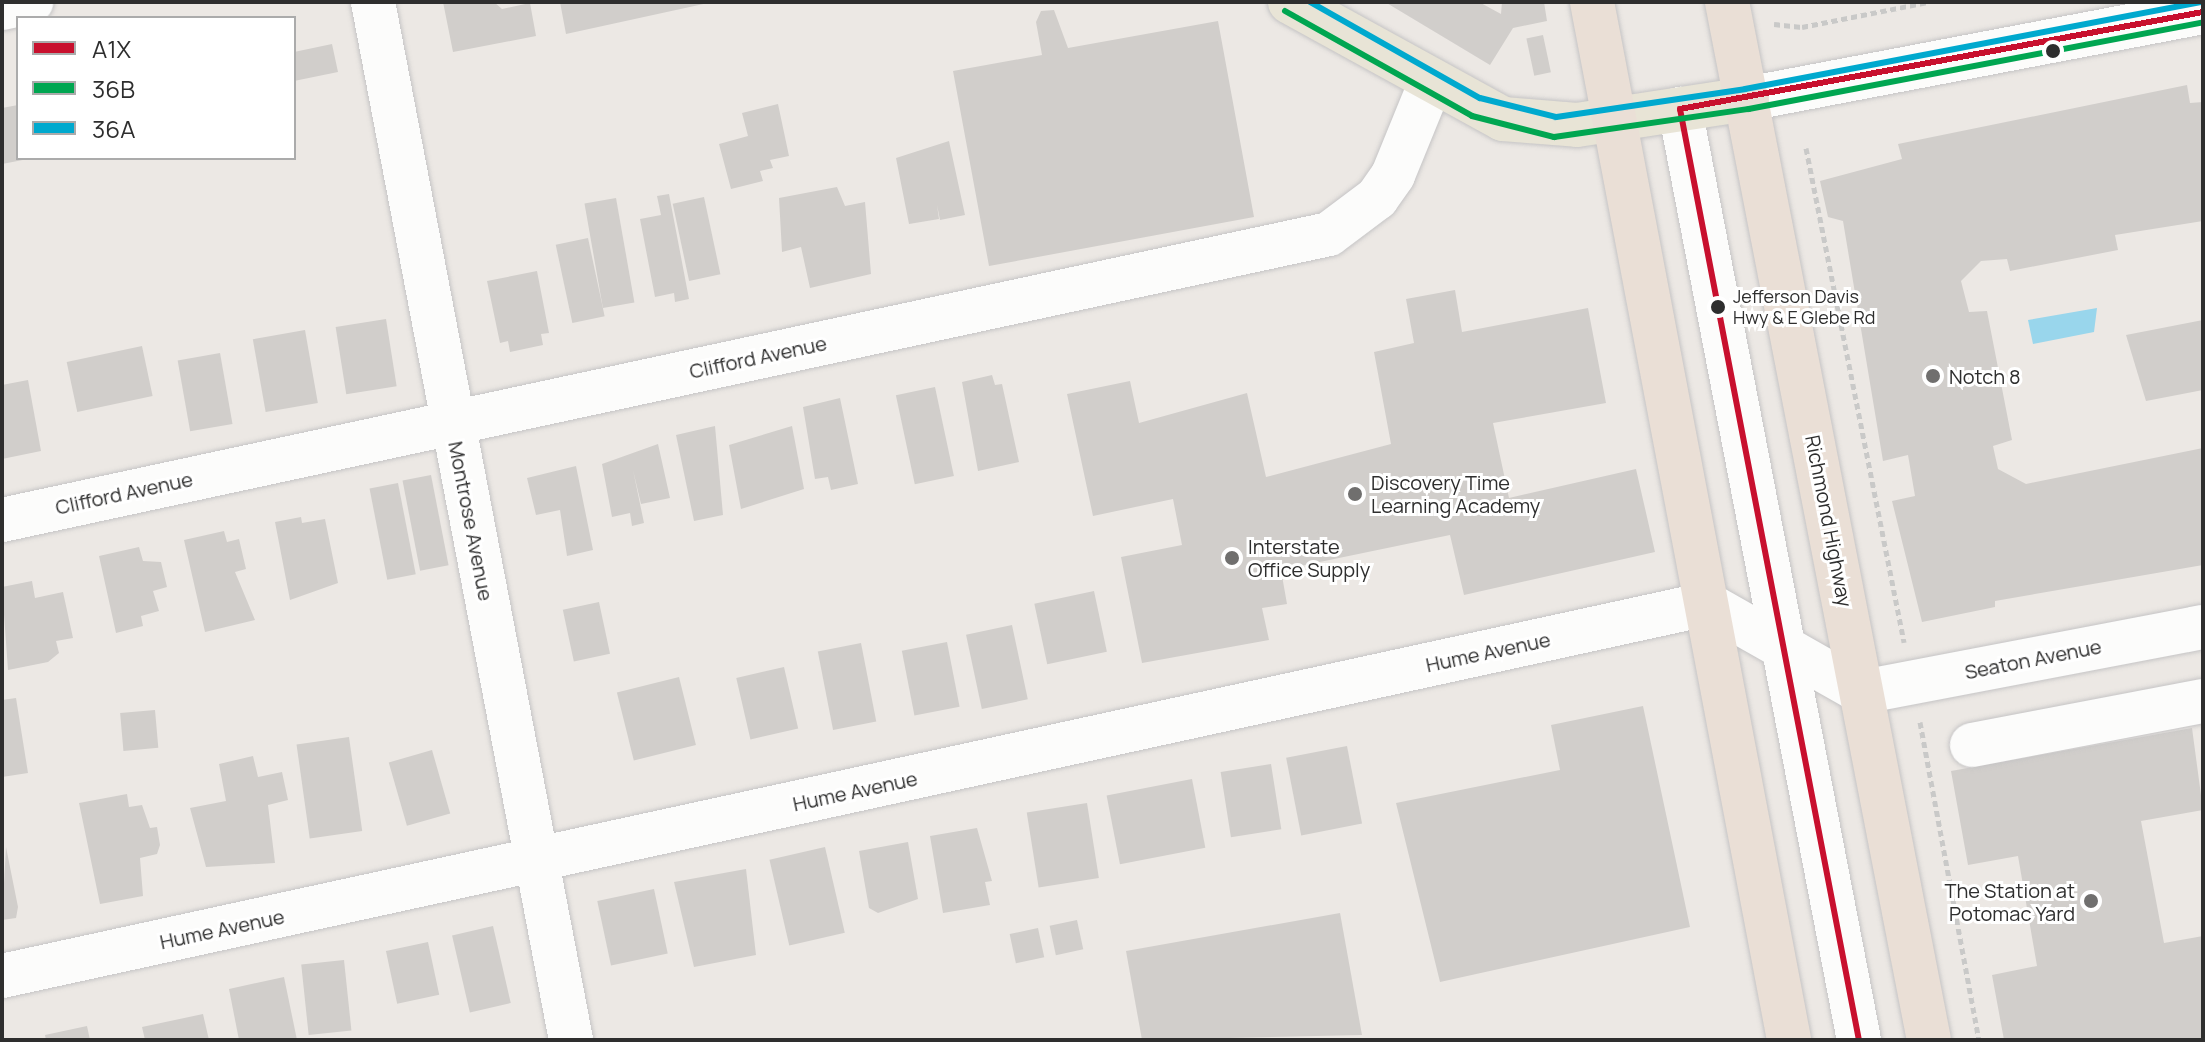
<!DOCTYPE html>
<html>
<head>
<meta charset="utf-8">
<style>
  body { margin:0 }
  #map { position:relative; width:2205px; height:1042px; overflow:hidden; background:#ece8e4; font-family:Manrope,sans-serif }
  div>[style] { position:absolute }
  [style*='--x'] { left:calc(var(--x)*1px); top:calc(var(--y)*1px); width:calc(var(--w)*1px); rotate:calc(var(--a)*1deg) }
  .water>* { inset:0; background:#99d6ec }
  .building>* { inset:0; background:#d1cecb; transform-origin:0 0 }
  .path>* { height:5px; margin-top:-2.5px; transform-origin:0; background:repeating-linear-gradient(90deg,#c9c9c8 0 6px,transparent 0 10px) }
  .roads { filter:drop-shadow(0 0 2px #c5c4c5) drop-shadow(0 0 2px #c5c4c5) }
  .minor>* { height:44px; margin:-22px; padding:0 22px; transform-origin:22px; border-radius:22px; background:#fcfcfb }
  .major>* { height:44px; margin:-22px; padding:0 22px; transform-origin:22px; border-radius:22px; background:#e8e4d6 }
  .highway>* { height:44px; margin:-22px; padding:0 22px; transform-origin:22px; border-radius:22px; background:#eadfd6 }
  .bus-1>* { height:6px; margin:-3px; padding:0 3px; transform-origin:3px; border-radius:3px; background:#c8102e }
  .bus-2>* { height:6px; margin:-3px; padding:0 3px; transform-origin:3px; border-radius:3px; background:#00a651 }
  .bus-3>* { height:6px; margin:-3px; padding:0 3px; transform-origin:3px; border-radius:3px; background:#00a9ce }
  .dots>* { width:22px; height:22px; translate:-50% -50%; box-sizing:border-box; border:4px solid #fff; border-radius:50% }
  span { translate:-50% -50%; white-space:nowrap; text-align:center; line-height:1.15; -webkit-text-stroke:6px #fff; paint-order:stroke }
  .bus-label { font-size:18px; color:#2e2e2e }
  .left { translate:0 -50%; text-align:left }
  .street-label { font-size:20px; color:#2e2e2e }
  .poi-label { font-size:20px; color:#2e2e2e }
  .right { translate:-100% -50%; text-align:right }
  .frame { position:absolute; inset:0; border:4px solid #2e2e2e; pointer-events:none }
  .legend { position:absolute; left:16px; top:16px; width:280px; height:144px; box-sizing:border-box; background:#fff; border:2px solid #ababab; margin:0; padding:10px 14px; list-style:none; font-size:24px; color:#2e2e2e }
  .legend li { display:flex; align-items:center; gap:16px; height:40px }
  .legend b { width:40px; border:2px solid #ababab }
</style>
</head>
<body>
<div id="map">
  <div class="water">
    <i style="clip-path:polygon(2097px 308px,2094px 332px,2033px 344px,2028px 320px)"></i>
  </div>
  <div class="building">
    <i style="clip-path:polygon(443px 2px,494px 2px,502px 9px,530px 3px,536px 36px,453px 52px)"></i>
    <i style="clip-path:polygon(560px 2px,708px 2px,708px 3px,566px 34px)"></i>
    <i style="clip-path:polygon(1385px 2px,1479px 2px,1501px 14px,1502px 2px,1544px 2px,1547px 21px,1513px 28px,1490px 65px)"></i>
    <i style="clip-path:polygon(1054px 10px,1068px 48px,1218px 21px,1254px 217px,989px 266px,953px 71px,1042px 55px,1036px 22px,1041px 11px)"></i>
    <i style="left:1543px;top:35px;width:38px;height:17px;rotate:78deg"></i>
    <i style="clip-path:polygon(332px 44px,338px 72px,294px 81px,294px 52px)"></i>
    <i style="clip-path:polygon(2187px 85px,2190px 103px,2203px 102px,2203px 221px,2115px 235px,2118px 250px,2010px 271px,2007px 259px,1981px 261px,1961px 281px,1969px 312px,1987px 311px,2012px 440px,1993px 446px,1998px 469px,2026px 484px,2203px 448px,2203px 565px,1995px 601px,1995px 607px,1922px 622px,1892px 501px,1915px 496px,1908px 455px,1883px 461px,1843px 221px,1828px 217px,1820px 181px,1902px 159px,1898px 144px)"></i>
    <i style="clip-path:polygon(778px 104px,789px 156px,770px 160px,773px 168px,760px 171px,763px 181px,731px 189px,719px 144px,748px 136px,742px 113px)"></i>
    <i style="clip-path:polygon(18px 105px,18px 158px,28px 159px,2px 164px,2px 108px)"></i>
    <i style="clip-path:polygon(949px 141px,965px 215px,940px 220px,937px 205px,939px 219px,909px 224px,896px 158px)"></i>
    <i style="clip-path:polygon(837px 187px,845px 206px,865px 202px,871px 274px,810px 288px,801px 247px,782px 252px,779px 198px)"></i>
    <i style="clip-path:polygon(669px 194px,689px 299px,675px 302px,674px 293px,655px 297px,640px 219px,661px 215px,657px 196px)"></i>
    <i style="left:704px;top:197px;width:79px;height:32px;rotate:78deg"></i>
    <i style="left:616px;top:198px;width:106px;height:32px;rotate:80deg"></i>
    <i style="left:588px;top:238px;width:80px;height:33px;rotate:78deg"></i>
    <i style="clip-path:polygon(537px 271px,549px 333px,541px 334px,543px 345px,510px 352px,508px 341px,500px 343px,487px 281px)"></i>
    <i style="clip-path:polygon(1455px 290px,1462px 332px,1588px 308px,1606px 403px,1493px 423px,1509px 498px,1636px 469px,1655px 552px,1464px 595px,1450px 535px,1281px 570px,1287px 604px,1262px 608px,1269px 640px,1142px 663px,1121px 557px,1182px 545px,1173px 499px,1093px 516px,1067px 394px,1130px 381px,1139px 423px,1247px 393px,1266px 477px,1391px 444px,1374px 352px,1414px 343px,1406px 299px)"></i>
    <i style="left:386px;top:319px;width:68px;height:51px;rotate:81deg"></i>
    <i style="clip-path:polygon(2203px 320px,2203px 390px,2146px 401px,2126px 335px)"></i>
    <i style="left:305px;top:330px;width:74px;height:53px;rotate:80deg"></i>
    <i style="left:142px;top:346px;width:51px;height:77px;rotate:78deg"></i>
    <i style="left:220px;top:353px;width:72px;height:43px;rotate:80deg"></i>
    <i style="clip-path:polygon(992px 375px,995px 385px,1002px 384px,1019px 462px,978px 471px,962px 382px)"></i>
    <i style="clip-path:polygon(28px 380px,41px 451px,2px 459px,2px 385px)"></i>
    <i style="left:935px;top:387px;width:91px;height:40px;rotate:78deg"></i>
    <i style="clip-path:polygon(840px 398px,858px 484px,831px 490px,828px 477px,815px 479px,803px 407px)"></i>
    <i style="clip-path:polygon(715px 426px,723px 515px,694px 521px,676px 435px)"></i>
    <i style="clip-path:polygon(792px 426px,804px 489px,741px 509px,729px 445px)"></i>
    <i style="clip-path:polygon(658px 444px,670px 498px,641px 504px,633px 470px,644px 523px,632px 526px,630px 513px,612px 517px,602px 464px)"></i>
    <i style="clip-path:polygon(576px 466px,593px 550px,567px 556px,560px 510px,536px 515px,527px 478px)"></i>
    <i style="left:431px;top:475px;width:92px;height:29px;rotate:79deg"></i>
    <i style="left:398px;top:483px;width:93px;height:29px;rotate:79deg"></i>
    <i style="clip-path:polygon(301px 517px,302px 523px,325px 519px,338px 583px,290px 600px,275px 522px)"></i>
    <i style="clip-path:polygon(224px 531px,227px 542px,239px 539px,246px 569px,235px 572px,255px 620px,205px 632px,184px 540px)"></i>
    <i style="clip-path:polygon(139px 547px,143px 561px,161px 562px,167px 587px,153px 591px,159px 611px,141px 616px,143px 626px,116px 633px,99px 556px)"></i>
    <i style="clip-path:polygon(32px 581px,35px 598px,63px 592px,73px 638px,56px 641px,59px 653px,48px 662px,8px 670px,2px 587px)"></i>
    <i style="left:1094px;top:591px;width:62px;height:61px;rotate:78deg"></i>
    <i style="left:599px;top:602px;width:53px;height:37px;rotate:78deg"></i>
    <i style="left:1012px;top:625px;width:76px;height:47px;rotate:78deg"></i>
    <i style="left:947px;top:642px;width:66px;height:46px;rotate:79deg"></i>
    <i style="left:861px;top:643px;width:80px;height:44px;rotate:79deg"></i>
    <i style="left:784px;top:667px;width:63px;height:49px;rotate:77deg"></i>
    <i style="left:679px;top:677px;width:70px;height:64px;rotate:76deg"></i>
    <i style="clip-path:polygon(16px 698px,28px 773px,2px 777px,2px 700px)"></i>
    <i style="clip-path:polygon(1643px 706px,1690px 927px,1440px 982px,1396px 803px,1560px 770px,1551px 725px)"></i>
    <i style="left:155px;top:710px;width:38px;height:35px;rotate:85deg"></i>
    <i style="clip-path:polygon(2192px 728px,2203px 810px,2141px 821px,2164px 943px,2203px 936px,2203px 1040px,2004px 1040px,1992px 975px,2037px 966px,2018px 856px,1968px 865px,1951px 771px)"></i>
    <i style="left:349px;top:737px;width:95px;height:53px;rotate:82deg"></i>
    <i style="left:1347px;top:746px;width:79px;height:62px;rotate:79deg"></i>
    <i style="left:432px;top:750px;width:66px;height:45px;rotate:74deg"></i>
    <i style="clip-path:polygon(253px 756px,258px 777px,282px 772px,288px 800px,268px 805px,275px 863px,206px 867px,190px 808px,226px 801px,219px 764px)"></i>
    <i style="left:1271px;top:764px;width:66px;height:51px;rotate:81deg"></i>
    <i style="left:1192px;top:779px;width:70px;height:87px;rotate:79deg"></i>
    <i style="clip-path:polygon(127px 794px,129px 807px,142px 805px,150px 828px,157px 827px,160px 845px,157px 854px,140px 858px,143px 896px,100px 904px,79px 803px)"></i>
    <i style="left:1087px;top:803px;width:76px;height:61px;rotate:81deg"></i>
    <i style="clip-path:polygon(977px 828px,992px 881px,985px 882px,990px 905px,943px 913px,930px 836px)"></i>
    <i style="clip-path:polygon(908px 842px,918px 899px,878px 913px,869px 908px,859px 851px)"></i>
    <i style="clip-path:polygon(6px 847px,18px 907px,16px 918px,2px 920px)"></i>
    <i style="left:825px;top:847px;width:88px;height:57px;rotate:77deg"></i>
    <i style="clip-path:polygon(746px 869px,756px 955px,694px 967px,674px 882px)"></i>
    <i style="left:654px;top:889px;width:66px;height:58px;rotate:78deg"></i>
    <i style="clip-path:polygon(1340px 913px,1362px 1035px,1142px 1040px,1126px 951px)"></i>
    <i style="left:1077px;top:920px;width:30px;height:28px;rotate:78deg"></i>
    <i style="left:493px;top:926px;width:79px;height:42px;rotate:77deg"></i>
    <i style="left:1038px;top:928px;width:30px;height:29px;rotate:78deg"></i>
    <i style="left:428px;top:942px;width:54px;height:43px;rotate:78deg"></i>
    <i style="left:344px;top:960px;width:71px;height:43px;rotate:84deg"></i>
    <i style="clip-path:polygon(284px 977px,297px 1040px,239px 1040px,229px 989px)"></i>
    <i style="clip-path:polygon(203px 1014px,209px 1040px,145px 1040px,142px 1027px)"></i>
    <i style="clip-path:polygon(87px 1026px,90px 1040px,46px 1040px,45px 1035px)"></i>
  </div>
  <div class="path">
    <i style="--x:1774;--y:24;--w:28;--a:6"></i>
    <i style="--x:1802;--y:27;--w:128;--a:-11.2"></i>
    <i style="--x:1806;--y:148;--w:504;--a:78.78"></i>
    <i style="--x:1920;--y:722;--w:323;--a:79.5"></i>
  </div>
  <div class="roads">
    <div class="minor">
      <i style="--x:373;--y:2;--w:1057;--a:79.2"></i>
      <i style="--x:2;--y:8;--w:30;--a:-12"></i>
      <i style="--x:1747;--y:99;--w:464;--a:-10.8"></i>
      <i style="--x:1680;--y:109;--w:948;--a:79.12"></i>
      <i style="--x:2;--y:520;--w:1357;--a:-12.16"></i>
      <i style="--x:1329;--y:234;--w:60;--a:-36.9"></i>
      <i style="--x:1377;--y:198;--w:28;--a:-55"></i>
      <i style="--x:1393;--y:175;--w:100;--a:-67.8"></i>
      <i style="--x:1972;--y:745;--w:235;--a:-10.8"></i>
      <i style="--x:2;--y:976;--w:1745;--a:-12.31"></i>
      <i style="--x:1707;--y:604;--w:178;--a:29.6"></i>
      <i style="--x:1862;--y:692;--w:347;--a:-10.8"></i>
    </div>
    <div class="major">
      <i style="--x:1290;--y:2;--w:243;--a:28.8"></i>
      <i style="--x:1503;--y:119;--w:74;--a:4.6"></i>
      <i style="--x:1577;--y:125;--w:172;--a:-8.7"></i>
    </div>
    <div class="highway">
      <i style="--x:1592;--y:2;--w:1057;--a:79.25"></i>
      <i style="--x:1727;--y:2;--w:1057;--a:78.99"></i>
    </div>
  </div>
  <div class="bus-1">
    <i style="--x:1680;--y:109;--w:948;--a:79.12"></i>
    <i style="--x:1680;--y:109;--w:532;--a:-10.51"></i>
  </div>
  <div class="bus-2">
    <i style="--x:1285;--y:11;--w:214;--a:29.3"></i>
    <i style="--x:1472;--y:116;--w:85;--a:14.4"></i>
    <i style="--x:1554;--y:137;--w:197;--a:-8.2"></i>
    <i style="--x:1749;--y:109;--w:462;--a:-10.8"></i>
  </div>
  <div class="bus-3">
    <i style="--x:1310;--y:2;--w:195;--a:29.5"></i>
    <i style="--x:1480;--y:98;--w:78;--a:14"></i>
    <i style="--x:1556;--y:117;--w:191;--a:-8.4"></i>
    <i style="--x:1745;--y:89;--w:464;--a:-10.8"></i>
  </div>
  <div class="dots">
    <i style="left:2053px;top:51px;background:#2e2e2e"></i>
    <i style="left:1718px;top:307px;background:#2e2e2e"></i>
    <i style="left:1933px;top:376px;background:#706f6e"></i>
    <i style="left:1355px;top:494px;background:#706f6e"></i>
    <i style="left:1232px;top:558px;background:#706f6e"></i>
    <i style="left:2091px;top:901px;background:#706f6e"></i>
  </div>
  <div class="bus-label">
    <span class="left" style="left:1733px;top:307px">Jefferson Davis<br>Hwy &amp; E Glebe Rd</span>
  </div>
  <div class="street-label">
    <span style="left:758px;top:357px;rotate:-12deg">Clifford Avenue</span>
    <span style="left:124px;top:493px;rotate:-12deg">Clifford Avenue</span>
    <span style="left:471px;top:521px;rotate:79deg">Montrose Avenue</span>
    <span style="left:1829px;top:521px;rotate:79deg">Richmond Highway</span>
    <span style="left:1488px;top:652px;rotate:-12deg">Hume Avenue</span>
    <span style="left:2033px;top:659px;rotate:-11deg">Seaton Avenue</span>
    <span style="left:855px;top:791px;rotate:-12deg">Hume Avenue</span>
    <span style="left:222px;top:929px;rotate:-12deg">Hume Avenue</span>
  </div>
  <div class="poi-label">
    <span class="left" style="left:1949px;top:376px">Notch 8</span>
    <span class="left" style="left:1371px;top:494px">Discovery Time<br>Learning Academy</span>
    <span class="left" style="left:1248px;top:558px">Interstate<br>Office Supply</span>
    <span class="right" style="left:2075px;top:902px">The Station at<br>Potomac Yard</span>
  </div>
  <div class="frame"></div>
  <ul class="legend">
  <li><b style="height:10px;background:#c8102e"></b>A1X</li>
  <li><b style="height:10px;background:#00a651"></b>36B</li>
  <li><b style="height:10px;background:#00a9ce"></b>36A</li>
  </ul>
</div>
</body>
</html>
